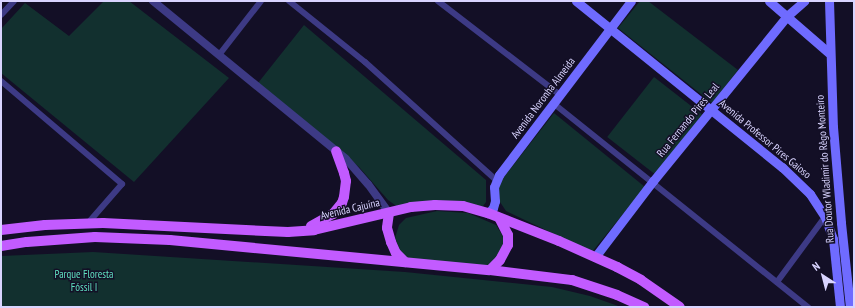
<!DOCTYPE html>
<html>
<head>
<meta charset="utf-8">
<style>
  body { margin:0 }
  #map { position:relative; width:855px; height:308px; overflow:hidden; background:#130f26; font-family:"PT Sans Narrow",sans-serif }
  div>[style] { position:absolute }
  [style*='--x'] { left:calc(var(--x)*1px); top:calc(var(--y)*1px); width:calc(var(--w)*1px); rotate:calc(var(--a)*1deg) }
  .green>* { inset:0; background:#12302f; transform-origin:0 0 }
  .minor>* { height:6px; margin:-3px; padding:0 3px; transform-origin:3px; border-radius:3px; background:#3d3a85 }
  .tertiary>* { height:8px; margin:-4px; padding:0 4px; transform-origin:4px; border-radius:4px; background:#3d3a85 }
  .secondary>* { height:9px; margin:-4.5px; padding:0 4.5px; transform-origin:4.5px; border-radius:4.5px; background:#6f6bff }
  .primary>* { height:10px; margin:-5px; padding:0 5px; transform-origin:5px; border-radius:5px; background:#c25bff }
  span { translate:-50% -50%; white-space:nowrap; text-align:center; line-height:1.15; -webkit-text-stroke:3px #130f26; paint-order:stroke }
  .street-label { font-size:11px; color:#d9d4ff }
  .park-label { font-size:11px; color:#5fe0c0 }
  .frame { position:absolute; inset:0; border:2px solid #d9d4ff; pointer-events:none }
  .north { position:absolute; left:803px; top:256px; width:40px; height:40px; -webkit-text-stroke:3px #130f26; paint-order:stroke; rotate:324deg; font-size:11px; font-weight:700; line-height:16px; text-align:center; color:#d9d4ff }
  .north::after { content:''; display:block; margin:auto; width:14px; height:18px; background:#d9d4ff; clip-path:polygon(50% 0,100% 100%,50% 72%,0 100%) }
</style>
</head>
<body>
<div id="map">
  <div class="green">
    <i style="clip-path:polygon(104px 1px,129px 1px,229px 78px,134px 182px,1px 73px,1px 29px,25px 3px,69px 36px)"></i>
    <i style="clip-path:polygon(640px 1px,648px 1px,738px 70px,712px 103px,618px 28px)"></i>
    <i style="clip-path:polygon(304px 25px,486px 180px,486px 202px,483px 206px,399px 208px,388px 200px,359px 167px,258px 83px)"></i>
    <i style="left:654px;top:77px;width:61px;height:76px;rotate:38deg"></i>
    <i style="clip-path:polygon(554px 113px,645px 187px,592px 252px,506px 211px,500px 202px,497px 186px)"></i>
    <i style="clip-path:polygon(437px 211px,468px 213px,496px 225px,504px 238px,502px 252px,489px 265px,484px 266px,409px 260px,402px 255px,395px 238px,399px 225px,406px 218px)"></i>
    <i style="clip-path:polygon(93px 252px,405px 272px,552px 287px,590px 296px,621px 307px,1px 307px,1px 256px)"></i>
  </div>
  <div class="minor">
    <i style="--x:289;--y:1;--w:97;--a:38.8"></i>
    <i style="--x:365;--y:62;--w:176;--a:42"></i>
    <i style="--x:438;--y:1;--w:154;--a:37.6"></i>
    <i style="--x:1;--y:15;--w:19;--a:-47"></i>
    <i style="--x:219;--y:55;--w:68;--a:-52.1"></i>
    <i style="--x:1;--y:81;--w:159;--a:40.4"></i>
    <i style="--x:122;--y:184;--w:52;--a:131.1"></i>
    <i style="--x:553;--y:103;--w:327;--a:38.7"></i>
    <i style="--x:777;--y:282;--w:81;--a:-53.6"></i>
  </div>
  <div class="tertiary">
    <i style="--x:153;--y:1;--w:249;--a:39.3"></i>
    <i style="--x:346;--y:159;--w:33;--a:49"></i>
    <i style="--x:368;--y:184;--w:36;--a:54"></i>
  </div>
  <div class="secondary">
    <i style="--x:576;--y:1;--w:265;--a:38.9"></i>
    <i style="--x:782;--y:167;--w:39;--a:44"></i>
    <i style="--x:810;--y:194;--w:27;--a:57"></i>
    <i style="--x:825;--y:217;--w:23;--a:70"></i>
    <i style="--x:833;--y:239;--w:68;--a:84.1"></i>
    <i style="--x:769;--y:1;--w:79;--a:40.9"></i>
    <i style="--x:829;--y:1;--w:126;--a:88.2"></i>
    <i style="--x:833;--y:127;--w:96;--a:85.2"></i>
    <i style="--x:841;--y:223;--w:84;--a:83.9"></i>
    <i style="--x:488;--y:213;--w:7;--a:-45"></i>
    <i style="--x:493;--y:208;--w:7;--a:-74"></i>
    <i style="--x:495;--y:201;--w:14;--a:-94"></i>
    <i style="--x:494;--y:187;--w:13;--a:-67"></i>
    <i style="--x:499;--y:175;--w:218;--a:-52.8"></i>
    <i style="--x:595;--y:257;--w:96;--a:-52.7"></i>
    <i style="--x:653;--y:181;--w:213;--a:-50.9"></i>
    <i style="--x:787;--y:16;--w:23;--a:-41"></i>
  </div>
  <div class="primary">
    <i style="--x:389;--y:213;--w:15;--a:98"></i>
    <i style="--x:387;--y:228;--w:15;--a:74"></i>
    <i style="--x:391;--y:242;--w:12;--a:66"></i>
    <i style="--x:396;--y:253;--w:13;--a:45"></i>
    <i style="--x:311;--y:226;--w:25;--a:-29"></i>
    <i style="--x:333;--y:214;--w:14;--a:-51"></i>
    <i style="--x:342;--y:203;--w:6;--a:-72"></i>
    <i style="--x:344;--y:197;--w:16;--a:-83"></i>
    <i style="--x:346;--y:181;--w:8;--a:-104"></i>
    <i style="--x:344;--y:173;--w:23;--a:-110"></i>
    <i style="--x:1;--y:230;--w:44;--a:-6.5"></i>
    <i style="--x:45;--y:225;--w:58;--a:-2"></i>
    <i style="--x:103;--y:223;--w:185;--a:2.8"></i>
    <i style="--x:288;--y:232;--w:26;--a:-4"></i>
    <i style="--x:314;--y:230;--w:100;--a:-13.3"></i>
    <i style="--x:411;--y:207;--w:24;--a:-5"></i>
    <i style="--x:435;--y:205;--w:28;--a:2"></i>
    <i style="--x:463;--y:206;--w:26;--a:16"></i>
    <i style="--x:488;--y:213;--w:76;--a:21.5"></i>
    <i style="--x:559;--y:241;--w:64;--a:24.1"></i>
    <i style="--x:617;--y:267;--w:27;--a:28"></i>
    <i style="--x:641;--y:280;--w:47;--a:34.7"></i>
    <i style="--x:1;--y:246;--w:26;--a:-9"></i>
    <i style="--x:27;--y:242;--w:68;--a:-4.2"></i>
    <i style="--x:95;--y:237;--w:75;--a:2.3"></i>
    <i style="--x:170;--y:240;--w:321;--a:5.4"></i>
    <i style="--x:490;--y:270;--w:83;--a:7"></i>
    <i style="--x:572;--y:280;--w:47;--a:18.4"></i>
    <i style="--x:617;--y:295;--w:30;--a:24"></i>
    <i style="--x:490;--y:270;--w:14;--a:-45"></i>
    <i style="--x:500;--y:260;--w:17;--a:-62"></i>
    <i style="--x:508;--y:245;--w:10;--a:-90"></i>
    <i style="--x:508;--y:235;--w:18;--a:-117"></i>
  </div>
  <div class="street-label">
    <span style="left:543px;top:98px;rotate:-53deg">Avenida Noronha Almeida</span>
    <span style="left:688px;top:120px;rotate:-51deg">Rua Fernando Pires Leal</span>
    <span style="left:765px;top:139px;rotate:40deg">Avenida Professor Pires Gaioso</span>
    <span style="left:825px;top:169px;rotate:-94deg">Rua Doutor Wladimir do Rêgo Monteiro</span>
    <span style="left:350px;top:209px;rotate:-13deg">Avenida Cajuína</span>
  </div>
  <div class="park-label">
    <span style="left:84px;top:281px">Parque Floresta<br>Fóssil I</span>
  </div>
  <div class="frame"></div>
  <div class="north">N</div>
</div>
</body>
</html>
